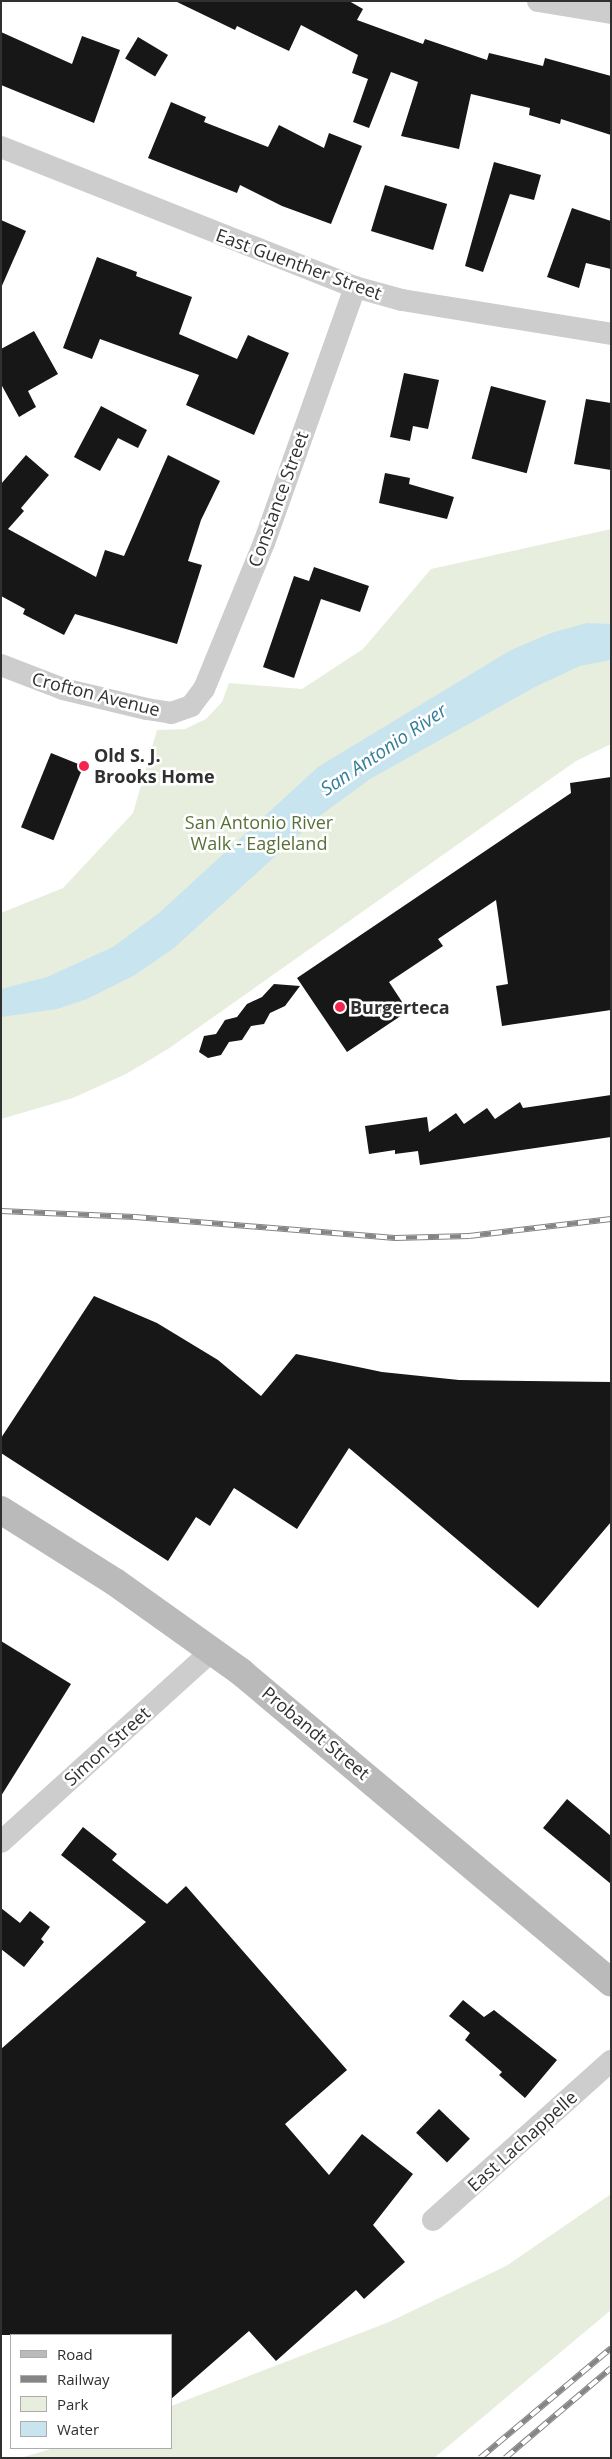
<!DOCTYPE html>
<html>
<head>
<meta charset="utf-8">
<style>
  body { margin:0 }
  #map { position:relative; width:612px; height:2459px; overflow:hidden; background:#fff; font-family:"Open Sans",sans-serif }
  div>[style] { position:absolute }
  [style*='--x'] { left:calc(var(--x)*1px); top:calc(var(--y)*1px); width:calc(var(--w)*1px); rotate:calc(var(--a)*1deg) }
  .green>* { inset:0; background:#e8eedd }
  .water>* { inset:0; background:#c8e4ef }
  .building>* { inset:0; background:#171717; transform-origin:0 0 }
  .street>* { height:22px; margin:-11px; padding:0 11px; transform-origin:11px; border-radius:11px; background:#cdcdcd }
  .secondary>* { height:28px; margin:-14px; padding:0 14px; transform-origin:14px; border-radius:14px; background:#bababa }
  .rail>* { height:5.5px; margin-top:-2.75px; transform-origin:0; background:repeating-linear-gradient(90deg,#fff 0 11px,#858585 0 22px); box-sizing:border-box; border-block:1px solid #858585 }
  .dots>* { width:14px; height:14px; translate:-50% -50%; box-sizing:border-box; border:2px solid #fff; border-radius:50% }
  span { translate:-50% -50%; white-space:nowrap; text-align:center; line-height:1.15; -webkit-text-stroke:5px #fff; paint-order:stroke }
  .street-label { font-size:18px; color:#303030 }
  .poi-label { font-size:18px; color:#303030; font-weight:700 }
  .left { translate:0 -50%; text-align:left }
  .park-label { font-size:18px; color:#597039 }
  .water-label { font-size:19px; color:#367f9a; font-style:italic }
  .frame { position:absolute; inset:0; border:2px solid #303030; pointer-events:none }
  .legend { position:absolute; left:10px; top:2334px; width:162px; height:115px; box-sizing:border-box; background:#fff; border:1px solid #acacac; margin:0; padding:6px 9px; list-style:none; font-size:15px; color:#303030 }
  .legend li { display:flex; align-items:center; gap:10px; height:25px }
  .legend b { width:25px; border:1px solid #acacac }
</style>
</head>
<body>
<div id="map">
  <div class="green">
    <i style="clip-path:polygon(611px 529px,611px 744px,576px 761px,168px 1049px,126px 1074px,73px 1098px,1px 1119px,1px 913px,63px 888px,133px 813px,157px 730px,185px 729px,206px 719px,222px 702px,229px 683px,302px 689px,363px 649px,431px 569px)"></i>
    <i style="clip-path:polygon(611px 2194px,611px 2310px,434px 2458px,20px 2458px,54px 2448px,171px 2448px,171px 2406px,389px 2322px,506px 2266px)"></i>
  </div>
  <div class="water">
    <i style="clip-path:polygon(587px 623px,611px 624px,611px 660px,580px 666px,535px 687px,370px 779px,321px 815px,174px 948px,135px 975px,87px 999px,57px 1009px,1px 1017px,1px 989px,47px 977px,113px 947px,159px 913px,318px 767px,511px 650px,551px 633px)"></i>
  </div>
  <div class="building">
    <i style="clip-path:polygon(175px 1px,349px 1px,363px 9px,357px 20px,423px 44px,425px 39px,487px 60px,489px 53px,543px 66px,545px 58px,611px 76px,611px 135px,561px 119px,560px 124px,529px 115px,530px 108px,471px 94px,459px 149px,401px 136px,418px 82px,391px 72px,369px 128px,353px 122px,368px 79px,352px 73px,358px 55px,301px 25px,289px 51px,237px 26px,235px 30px)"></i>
    <i style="clip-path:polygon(1px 32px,72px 64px,82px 36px,120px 50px,94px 123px,1px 85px)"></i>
    <i style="left:138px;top:37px;width:35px;height:25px;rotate:31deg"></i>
    <i style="clip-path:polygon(171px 102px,206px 117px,204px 122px,268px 147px,279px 125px,324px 148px,329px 133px,362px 146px,331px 224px,282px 206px,240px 185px,237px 193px,148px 158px)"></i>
    <i style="clip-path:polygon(494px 162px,541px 175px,534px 200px,510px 194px,483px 272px,465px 266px)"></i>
    <i style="left:385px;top:185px;width:65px;height:48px;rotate:17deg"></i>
    <i style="clip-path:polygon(572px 208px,611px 221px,611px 269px,586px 263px,579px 288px,547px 277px)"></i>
    <i style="clip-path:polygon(1px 220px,26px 231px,1px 288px)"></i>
    <i style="clip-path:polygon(97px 257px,137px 272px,136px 276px,192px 297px,179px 334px,237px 359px,248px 335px,289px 353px,254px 435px,186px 405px,199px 375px,100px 339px,92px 359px,63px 348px)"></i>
    <i style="clip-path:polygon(34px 331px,58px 374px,28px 391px,36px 407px,19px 417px,1px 384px,1px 349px)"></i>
    <i style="clip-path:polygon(404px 373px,439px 380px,428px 429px,413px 426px,410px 441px,390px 437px)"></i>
    <i style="left:491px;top:386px;width:57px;height:75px;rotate:15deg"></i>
    <i style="clip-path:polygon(586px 399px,611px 403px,611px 470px,574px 464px)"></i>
    <i style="clip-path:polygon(101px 406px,147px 430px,138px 448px,118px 438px,100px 471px,74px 457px)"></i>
    <i style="clip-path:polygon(26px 455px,49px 475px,21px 508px,24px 511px,8px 529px,96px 577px,105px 550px,124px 556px,168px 455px,220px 481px,201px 520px,188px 561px,202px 565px,177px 644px,75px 614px,64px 635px,23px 614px,25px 609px,1px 596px,1px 484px)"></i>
    <i style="clip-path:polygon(385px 473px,410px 478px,409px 484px,454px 497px,447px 519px,379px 503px)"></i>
    <i style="clip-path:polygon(314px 567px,369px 586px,360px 612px,321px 599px,294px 678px,263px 667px,294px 576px,309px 581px)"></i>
    <i style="left:51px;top:753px;width:35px;height:80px;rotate:22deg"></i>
    <i style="clip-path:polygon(611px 777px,611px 1010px,502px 1026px,496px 986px,508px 984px,496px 900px,438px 939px,443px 946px,389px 982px,408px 1011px,347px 1052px,297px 978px,571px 793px,570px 783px)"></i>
    <i style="clip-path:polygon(274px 984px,300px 986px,285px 1006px,270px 1013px,264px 1024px,251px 1026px,242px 1040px,229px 1042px,221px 1055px,208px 1058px,199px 1052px,204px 1036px,216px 1034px,225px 1020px,237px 1017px,247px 1004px,262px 997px)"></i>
    <i style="clip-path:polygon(611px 1095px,611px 1137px,420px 1165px,418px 1151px,395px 1154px,395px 1150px,369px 1154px,365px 1126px,427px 1117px,429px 1132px,456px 1113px,464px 1124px,487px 1108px,495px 1119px,520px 1102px,523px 1108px)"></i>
    <i style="clip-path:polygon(94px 1296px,157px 1323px,218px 1360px,261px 1396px,296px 1354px,382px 1372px,459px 1380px,611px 1382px,611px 1522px,538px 1608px,349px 1448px,297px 1529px,234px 1488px,210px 1526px,196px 1517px,168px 1561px,1px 1453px,1px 1438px)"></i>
    <i style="clip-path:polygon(1px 1641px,71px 1684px,1px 1796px)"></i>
    <i style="clip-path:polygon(567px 1799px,611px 1836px,611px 1884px,543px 1828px)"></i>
    <i style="clip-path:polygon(83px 1827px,117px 1854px,112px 1860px,167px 1904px,186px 1886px,347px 2070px,285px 2124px,329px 2175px,362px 2134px,413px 2174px,373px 2225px,405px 2262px,364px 2299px,356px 2290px,276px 2361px,249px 2331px,171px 2399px,171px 2335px,1px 2335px,1px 2049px,146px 1922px,61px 1855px)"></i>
    <i style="clip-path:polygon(1px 1908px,20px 1923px,30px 1911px,50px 1927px,41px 1939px,44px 1942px,24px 1967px,1px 1949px)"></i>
    <i style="clip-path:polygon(463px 2000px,484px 2017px,494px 2010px,557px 2060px,525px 2098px,499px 2075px,502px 2072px,465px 2040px,470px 2033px,449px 2016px)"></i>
    <i style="left:439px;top:2109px;width:43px;height:33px;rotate:44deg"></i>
  </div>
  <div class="street">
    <i style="--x:538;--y:1;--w:74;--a:9.3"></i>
    <i style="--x:1;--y:147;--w:381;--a:21.6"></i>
    <i style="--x:355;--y:287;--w:49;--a:15.5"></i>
    <i style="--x:402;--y:300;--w:212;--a:9.2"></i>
    <i style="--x:1;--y:665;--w:66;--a:21.2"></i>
    <i style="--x:63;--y:689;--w:86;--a:13.4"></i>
    <i style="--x:147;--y:709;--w:24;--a:9"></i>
    <i style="--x:171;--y:713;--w:21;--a:-19"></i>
    <i style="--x:191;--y:706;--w:21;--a:-53"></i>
    <i style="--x:204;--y:689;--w:158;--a:-67.7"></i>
    <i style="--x:264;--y:543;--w:272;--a:-70.4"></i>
    <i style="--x:1;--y:1842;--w:285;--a:-42.2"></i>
    <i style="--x:433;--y:2220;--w:239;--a:-41.8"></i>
  </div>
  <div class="secondary">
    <i style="--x:1;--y:1510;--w:135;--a:32.3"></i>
    <i style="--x:115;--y:1582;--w:155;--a:35.5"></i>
    <i style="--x:241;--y:1672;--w:483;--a:40"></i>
  </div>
  <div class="rail">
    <i style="--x:1;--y:1211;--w:134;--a:2.6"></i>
    <i style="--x:135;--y:1217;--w:261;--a:4.6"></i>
    <i style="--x:395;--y:1238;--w:74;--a:-1.5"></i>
    <i style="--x:469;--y:1236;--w:143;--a:-6.8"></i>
    <i style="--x:480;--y:2458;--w:171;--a:-40"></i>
    <i style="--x:505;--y:2458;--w:139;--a:-40.3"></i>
  </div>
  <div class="dots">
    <i style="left:84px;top:766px;background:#f4254c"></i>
    <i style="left:340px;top:1007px;background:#f4254c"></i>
  </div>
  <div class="street-label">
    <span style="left:299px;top:264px;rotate:20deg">East Guenther Street</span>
    <span style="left:278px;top:499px;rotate:-70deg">Constance Street</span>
    <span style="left:96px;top:694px;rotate:14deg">Crofton Avenue</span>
    <span style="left:316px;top:1733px;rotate:40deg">Probandt Street</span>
    <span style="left:107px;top:1746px;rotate:-42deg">Simon Street</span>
    <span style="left:522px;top:2141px;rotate:-42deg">East Lachappelle</span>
  </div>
  <div class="poi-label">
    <span class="left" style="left:94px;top:766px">Old S. J.<br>Brooks Home</span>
    <span class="left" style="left:350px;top:1007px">Burgerteca</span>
  </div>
  <div class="park-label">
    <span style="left:259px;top:833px">San Antonio River<br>Walk - Eagleland</span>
  </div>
  <div class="water-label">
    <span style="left:384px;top:750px;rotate:-34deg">San Antonio River</span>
  </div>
  <div class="frame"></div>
  <ul class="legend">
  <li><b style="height:6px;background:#bababa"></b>Road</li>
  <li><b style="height:6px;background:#858585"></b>Railway</li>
  <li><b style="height:14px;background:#e8eedd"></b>Park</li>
  <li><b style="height:14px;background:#c8e4ef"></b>Water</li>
  </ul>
</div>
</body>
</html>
